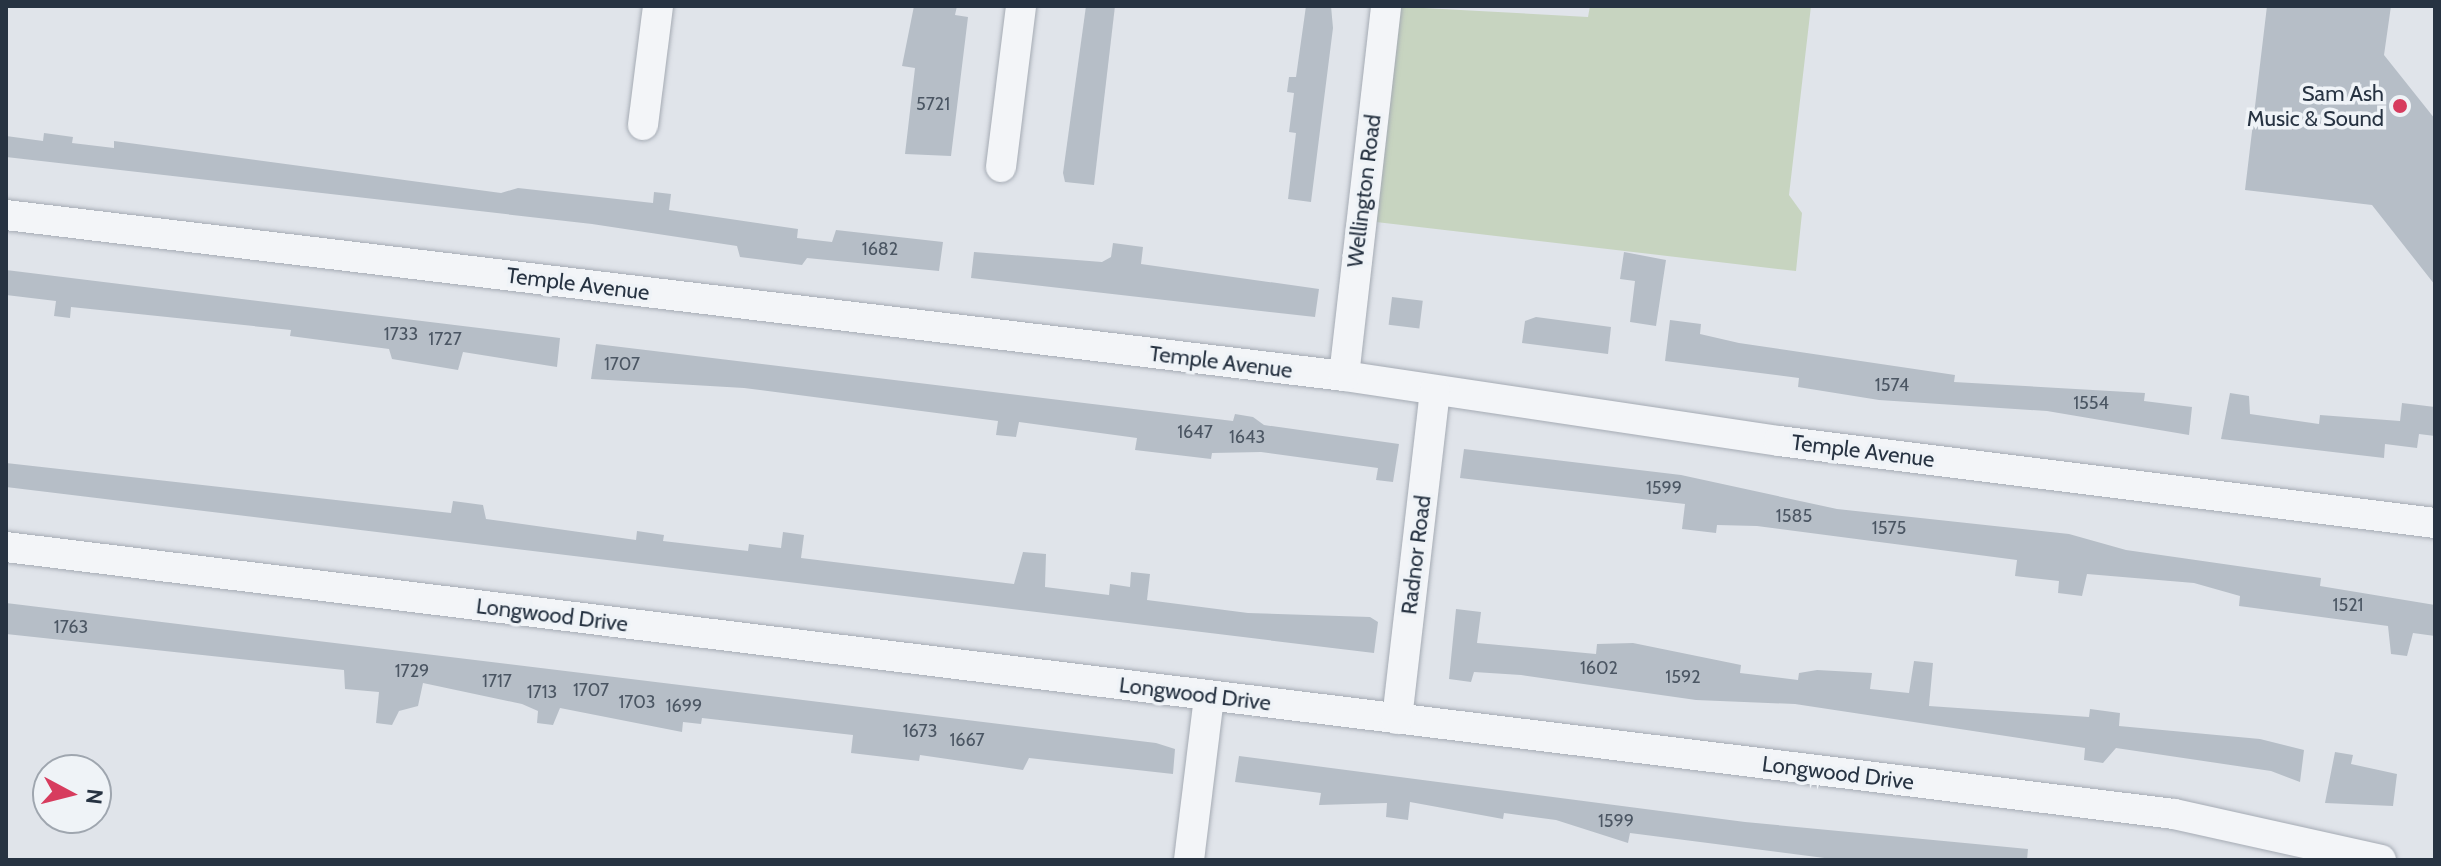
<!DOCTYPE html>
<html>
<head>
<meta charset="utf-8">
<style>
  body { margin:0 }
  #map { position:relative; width:2441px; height:866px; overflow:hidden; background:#e0e4ea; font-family:Cabin,sans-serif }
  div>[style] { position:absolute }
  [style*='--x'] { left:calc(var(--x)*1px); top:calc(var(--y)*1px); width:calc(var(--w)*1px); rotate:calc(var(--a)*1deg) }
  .green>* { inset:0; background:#c7d4c0 }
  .building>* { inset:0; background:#b6bec7; transform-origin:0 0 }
  .roads { filter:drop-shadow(0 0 2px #a5abb4) drop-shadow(0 0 2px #a5abb4) }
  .minor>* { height:30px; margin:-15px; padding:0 15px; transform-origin:15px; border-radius:15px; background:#f3f5f8 }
  .dots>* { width:22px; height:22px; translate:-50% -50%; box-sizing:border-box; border:4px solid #eff3f7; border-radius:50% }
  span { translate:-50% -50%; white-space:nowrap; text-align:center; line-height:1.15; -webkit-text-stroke:7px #eff3f7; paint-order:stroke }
  .number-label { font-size:18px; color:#4b5663 }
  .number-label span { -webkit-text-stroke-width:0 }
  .poi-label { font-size:22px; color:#273342 }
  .right { translate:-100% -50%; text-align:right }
  .street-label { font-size:22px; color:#273342 }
  .frame { position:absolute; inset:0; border:8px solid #273342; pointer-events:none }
  .north { position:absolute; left:32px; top:754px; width:80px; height:80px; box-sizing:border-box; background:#eff3f7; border:2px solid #9fa6af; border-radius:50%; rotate:97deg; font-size:22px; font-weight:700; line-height:32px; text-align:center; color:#273342 }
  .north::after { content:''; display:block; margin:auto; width:28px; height:36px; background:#d73c5e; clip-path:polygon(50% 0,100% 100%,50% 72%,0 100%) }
</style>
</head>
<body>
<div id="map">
  <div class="green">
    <i style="clip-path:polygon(1386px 6px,1588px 17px,1590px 6px,1811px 6px,1789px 195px,1802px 213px,1796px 271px,1359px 220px)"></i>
  </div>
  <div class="building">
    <i style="clip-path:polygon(914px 6px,957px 6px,955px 15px,968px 17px,951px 156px,905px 154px,915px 68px,902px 66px)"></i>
    <i style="clip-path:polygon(1086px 6px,1115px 6px,1094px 185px,1065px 182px,1063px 173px)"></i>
    <i style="clip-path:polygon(1306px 6px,1331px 6px,1333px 28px,1311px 202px,1288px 199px,1296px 133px,1289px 132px,1294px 93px,1287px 92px,1289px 77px,1296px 77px)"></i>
    <i style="clip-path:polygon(2267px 6px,2391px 6px,2384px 55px,2435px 119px,2435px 285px,2372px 205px,2245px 190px)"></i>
    <i style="clip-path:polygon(44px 133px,73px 137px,72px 143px,114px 148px,114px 141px,501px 193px,518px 188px,653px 203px,654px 192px,671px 194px,669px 210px,798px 229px,797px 238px,832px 242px,836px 230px,943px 242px,939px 271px,807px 258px,802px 265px,740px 257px,737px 246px,592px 224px,6px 157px,6px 136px,43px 141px)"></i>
    <i style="clip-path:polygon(1113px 243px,1143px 247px,1141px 264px,1319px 289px,1315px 317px,971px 278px,974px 252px,1102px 262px,1111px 257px)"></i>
    <i style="clip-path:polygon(1624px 252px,1666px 260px,1656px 326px,1630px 322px,1635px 281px,1620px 279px)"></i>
    <i style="clip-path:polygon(6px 270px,560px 338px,557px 367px,463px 352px,458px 370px,392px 359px,389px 349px,290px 336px,291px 330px,71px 307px,70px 318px,54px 316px,56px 301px,6px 295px)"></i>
    <i style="left:1392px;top:297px;width:31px;height:28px;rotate:7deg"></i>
    <i style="clip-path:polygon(1536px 317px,1611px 327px,1608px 354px,1522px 343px,1525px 321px)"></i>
    <i style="clip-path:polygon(1670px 320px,1701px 324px,1700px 334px,1739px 343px,1955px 375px,1954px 382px,2145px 393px,2144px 401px,2192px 407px,2189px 435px,2047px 411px,1879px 400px,1798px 387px,1799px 378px,1665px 361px)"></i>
    <i style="clip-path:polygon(596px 344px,1233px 421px,1235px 414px,1253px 417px,1264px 425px,1399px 444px,1393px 482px,1376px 480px,1378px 468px,1261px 452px,1212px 453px,1211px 459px,1135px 450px,1137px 438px,1019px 422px,1016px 437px,996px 435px,998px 421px,744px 388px,591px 379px)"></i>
    <i style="clip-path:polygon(2230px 393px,2249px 396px,2250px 414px,2319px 424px,2320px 415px,2400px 421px,2402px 403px,2435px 407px,2435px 436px,2419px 434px,2417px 448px,2385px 444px,2384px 458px,2221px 439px)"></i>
    <i style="clip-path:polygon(1464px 449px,1681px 475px,1837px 509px,2069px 534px,2126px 550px,2321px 578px,2320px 586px,2435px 605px,2435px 636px,2413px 633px,2407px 656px,2391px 654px,2388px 626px,2239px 606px,2240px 596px,2194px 583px,2087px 574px,2082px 596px,2058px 593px,2059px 581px,2015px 576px,2017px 560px,1757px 526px,1717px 525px,1716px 533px,1682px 529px,1685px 504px,1460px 478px)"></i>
    <i style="clip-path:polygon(6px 463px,451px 513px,453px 501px,483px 505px,486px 519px,636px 540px,637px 531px,664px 535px,663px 541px,748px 551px,749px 544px,781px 548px,783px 532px,804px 535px,801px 558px,1014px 584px,1023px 552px,1046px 554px,1045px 587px,1109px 595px,1110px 584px,1130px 587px,1131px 572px,1150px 574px,1147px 600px,1248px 613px,1370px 617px,1378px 622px,1374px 653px,6px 487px)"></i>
    <i style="clip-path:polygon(6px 603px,1156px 743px,1175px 749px,1173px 774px,1029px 758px,1023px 770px,920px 755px,919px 761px,851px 753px,853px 735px,702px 718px,701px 724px,683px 722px,682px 732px,560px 708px,553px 725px,537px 723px,538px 711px,522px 704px,423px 683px,418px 706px,399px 711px,392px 725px,376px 723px,379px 692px,345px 689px,344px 670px,6px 634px)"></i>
    <i style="clip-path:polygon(1456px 609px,1481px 612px,1477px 643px,1596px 654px,1597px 644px,1633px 643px,1741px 665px,1740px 673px,1798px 680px,1799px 673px,1817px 670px,1872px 673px,1870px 689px,1909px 693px,1914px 661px,1933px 663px,1929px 706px,2089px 717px,2090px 709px,2120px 713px,2119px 726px,2260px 739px,2304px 750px,2300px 782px,2271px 771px,2116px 748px,2103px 763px,2084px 760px,2085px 748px,1795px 704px,1696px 700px,1521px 675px,1474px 672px,1471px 682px,1449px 679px)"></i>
    <i style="clip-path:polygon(2335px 752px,2353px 755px,2351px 764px,2397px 774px,2393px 806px,2325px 803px)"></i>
    <i style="clip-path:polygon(1239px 756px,1745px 822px,2028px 849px,2027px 860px,1840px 860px,1630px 833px,1628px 843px,1556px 820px,1504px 813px,1503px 819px,1410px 802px,1408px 820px,1386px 817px,1387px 803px,1319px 805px,1321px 793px,1235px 782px)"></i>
  </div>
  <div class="roads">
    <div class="minor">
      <i style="--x:643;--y:125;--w:120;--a:-82.8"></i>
      <i style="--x:1001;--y:167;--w:162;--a:-82.9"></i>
      <i style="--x:6;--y:215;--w:1348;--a:6.86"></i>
      <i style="--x:1344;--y:376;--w:440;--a:8.5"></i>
      <i style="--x:1779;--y:441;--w:661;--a:7.13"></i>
      <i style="--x:1344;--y:376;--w:372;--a:-83.5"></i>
      <i style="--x:6;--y:547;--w:2184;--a:7.02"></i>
      <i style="--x:2174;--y:814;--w:212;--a:12.5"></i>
      <i style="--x:1397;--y:719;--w:330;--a:-83.4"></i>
      <i style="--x:1189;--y:860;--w:165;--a:-83"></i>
    </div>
  </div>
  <div class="dots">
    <i style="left:2400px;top:106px;background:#d73c5e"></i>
  </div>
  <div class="number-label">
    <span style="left:933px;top:104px">5721</span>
    <span style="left:880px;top:249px">1682</span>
    <span style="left:401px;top:334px">1733</span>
    <span style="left:445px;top:339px">1727</span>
    <span style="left:622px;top:364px">1707</span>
    <span style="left:1892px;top:385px">1574</span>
    <span style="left:2091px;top:403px">1554</span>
    <span style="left:1195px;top:432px">1647</span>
    <span style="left:1247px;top:437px">1643</span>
    <span style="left:1664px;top:488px">1599</span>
    <span style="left:1794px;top:516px">1585</span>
    <span style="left:1889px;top:528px">1575</span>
    <span style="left:2348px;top:605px">1521</span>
    <span style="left:71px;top:627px">1763</span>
    <span style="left:1599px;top:668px">1602</span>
    <span style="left:412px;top:671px">1729</span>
    <span style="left:1683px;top:677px">1592</span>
    <span style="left:497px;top:681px">1717</span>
    <span style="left:591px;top:690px">1707</span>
    <span style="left:542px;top:692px">1713</span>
    <span style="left:637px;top:702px">1703</span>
    <span style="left:684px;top:706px">1699</span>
    <span style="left:920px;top:731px">1673</span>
    <span style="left:967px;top:740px">1667</span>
    <span style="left:1616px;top:821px">1599</span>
  </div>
  <div class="poi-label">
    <span class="right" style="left:2384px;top:106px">Sam Ash<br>Music &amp; Sound</span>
  </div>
  <div class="street-label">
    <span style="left:1364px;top:191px;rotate:-83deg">Wellington Road</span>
    <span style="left:578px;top:284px;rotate:7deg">Temple Avenue</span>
    <span style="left:1221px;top:362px;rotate:7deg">Temple Avenue</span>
    <span style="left:1863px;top:451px;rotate:7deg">Temple Avenue</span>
    <span style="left:1416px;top:555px;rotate:-83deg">Radnor Road</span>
    <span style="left:552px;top:615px;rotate:7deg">Longwood Drive</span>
    <span style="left:1195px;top:694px;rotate:7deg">Longwood Drive</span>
    <span style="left:1838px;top:773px;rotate:7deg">Longwood Drive</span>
  </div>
  <div class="frame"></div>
  <div class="north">N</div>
</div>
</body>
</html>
